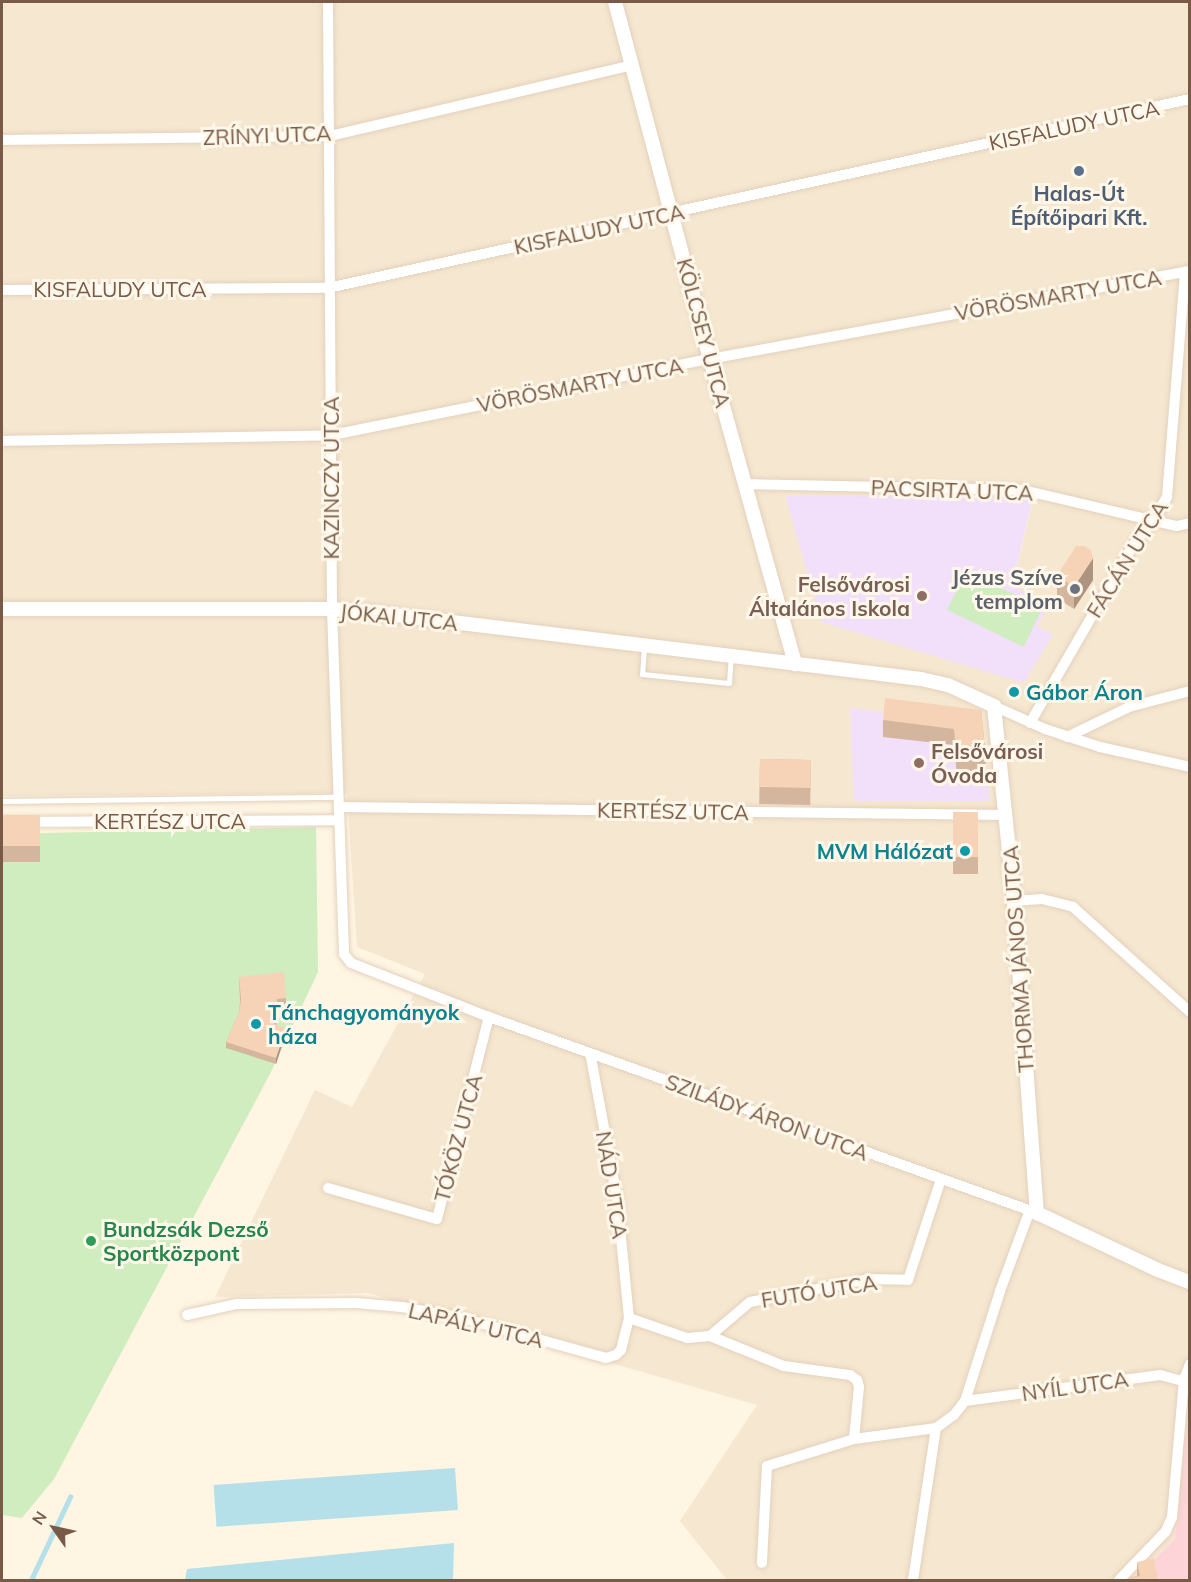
<!DOCTYPE html>
<html>
<head>
<meta charset="utf-8">
<style>
  body { margin:0 }
  #map { position:relative; width:1191px; height:1582px; overflow:hidden; background:#fef5e2; font-family:Mulish,sans-serif }
  div>[style] { position:absolute }
  [style*='--x'] { left:calc(var(--x)*1px); top:calc(var(--y)*1px); width:calc(var(--w)*1px); rotate:calc(var(--a)*1deg) }
  .residential>* { inset:0; background:#f6e7d0 }
  .education>* { inset:0; background:#f2dffa }
  .medical>* { inset:0; background:#fdd4d7 }
  .green>* { inset:0; background:#d0edbf; transform-origin:0 0 }
  .water>* { inset:0; background:#b5dfe9; transform-origin:0 0 }
  .stream>* { height:4.5px; margin:-2.25px; padding:0 2.25px; transform-origin:2.25px; border-radius:2.25px; background:#b5dfe9 }
  .roads { filter:drop-shadow(0 0 2px #e3d1bd) drop-shadow(0 0 2px #e3d1bd) }
  .service>* { height:5px; margin:-2.5px; padding:0 2.5px; transform-origin:2.5px; border-radius:2.5px; background:#fff }
  .minor>* { height:10px; margin:-5px; padding:0 5px; transform-origin:5px; border-radius:5px; background:#fff }
  .tertiary>* { height:14px; margin:-7px; padding:0 7px; transform-origin:7px; border-radius:7px; background:#fff }
  .wall>* { inset:0; background:#d4b59d; transform-origin:0 0 }
  .shaded-wall>* { inset:0; background:#ac9480 }
  .building>* { inset:0; background:#f6d3b7; transform-origin:0 0 }
  .dots>* { width:16px; height:16px; translate:-50% -50%; box-sizing:border-box; border:3px solid #fff8ea; border-radius:50% }
  span { translate:-50% -50%; white-space:nowrap; text-align:center; line-height:1.15; -webkit-text-stroke:6px #fff8ea; paint-order:stroke }
  .street-label { font-size:21px; color:#785a46 }
  .service-label { font-size:21px; color:#4e5e75; font-weight:700 }
  .worship-label { font-size:21px; color:#5b616d; font-weight:700 }
  .right { translate:-100% -50%; text-align:right }
  .education-label { font-size:21px; color:#785e54; font-weight:700 }
  .left { translate:0 -50%; text-align:left }
  .culture-label { font-size:21px; color:#0d838f; font-weight:700 }
  .leisure-label { font-size:21px; color:#27864d; font-weight:700 }
  .frame { position:absolute; inset:0; border:3px solid #785a46; pointer-events:none }
  .north { position:absolute; left:24px; top:1498px; width:60px; height:60px; -webkit-text-stroke:4px #fff8ea; paint-order:stroke; rotate:304deg; font-size:16px; font-weight:700; line-height:24px; text-align:center; color:#785a46 }
  .north::after { content:''; display:block; margin:auto; width:21px; height:27px; background:#785a46; clip-path:polygon(50% 0,100% 100%,50% 72%,0 100%) }
</style>
</head>
<body>
<div id="map">
  <div class="residential">
    <i style="clip-path:polygon(evenodd,2px 2px,1189px 2px,1190px 1409px,1175px 1539px,1134px 1580px,727px 1580px,680px 1521px,757px 1405px,368px 1293px,215px 1297px,315px 1090px,352px 1107px,425px 974px,357px 947px,347px 793px,2px 796px,2px 2px,785px 495px,1033px 499px,1012px 586px,1037px 626px,785px 495px)"></i>
  </div>
  <div class="education">
    <i style="clip-path:polygon(785px 495px,1033px 498px,1012px 585px,1049px 606px,1037px 626px,1053px 635px,1024px 683px,821px 622px)"></i>
    <i style="clip-path:polygon(850px 708px,982px 726px,990px 801px,854px 801px)"></i>
  </div>
  <div class="medical">
    <i style="clip-path:polygon(1189px 1409px,1189px 1580px,1134px 1580px,1175px 1539px)"></i>
  </div>
  <div class="green">
    <i style="left:966px;top:571px;width:85px;height:43px;rotate:26deg"></i>
    <i style="clip-path:polygon(316px 827px,318px 972px,271px 1072px,54px 1479px,22px 1518px,2px 1515px,2px 834px)"></i>
  </div>
  <div class="water">
    <i style="left:455px;top:1468px;width:42px;height:242px;rotate:86deg"></i>
    <i style="clip-path:polygon(454px 1543px,453px 1580px,185px 1580px,187px 1569px)"></i>
  </div>
  <div class="stream">
    <i style="--x:31;--y:1580;--w:92;--a:-64.8"></i>
  </div>
  <div class="roads">
    <div class="service">
      <i style="--x:644;--y:647;--w:27;--a:94"></i>
      <i style="--x:642;--y:674;--w:87;--a:5.9"></i>
      <i style="--x:729;--y:683;--w:26;--a:-86"></i>
      <i style="--x:2;--y:801;--w:337;--a:-0.7"></i>
    </div>
    <div class="minor">
      <i style="--x:328;--y:2;--w:607;--a:89.62"></i>
      <i style="--x:332;--y:609;--w:345;--a:88"></i>
      <i style="--x:344;--y:954;--w:11;--a:52"></i>
      <i style="--x:351;--y:963;--w:148;--a:21.4"></i>
      <i style="--x:489;--y:1017;--w:582;--a:19.68"></i>
      <i style="--x:2;--y:140;--w:328;--a:-0.7"></i>
      <i style="--x:330;--y:136;--w:311;--a:-13.2"></i>
      <i style="--x:2;--y:290;--w:326;--a:-0.4"></i>
      <i style="--x:328;--y:288;--w:882;--a:-12.37"></i>
      <i style="--x:2;--y:441;--w:330;--a:-1"></i>
      <i style="--x:332;--y:435;--w:386;--a:-11.4"></i>
      <i style="--x:710;--y:359;--w:488;--a:-10.4"></i>
      <i style="--x:746;--y:484;--w:277;--a:1.2"></i>
      <i style="--x:1023;--y:490;--w:158;--a:13.2"></i>
      <i style="--x:1177;--y:526;--w:13;--a:-13"></i>
      <i style="--x:994;--y:706;--w:56;--a:24.3"></i>
      <i style="--x:1045;--y:729;--w:58;--a:18.1"></i>
      <i style="--x:1100;--y:747;--w:92;--a:12.5"></i>
      <i style="--x:1030;--y:723;--w:206;--a:-59.9"></i>
      <i style="--x:1133;--y:545;--w:33;--a:-50"></i>
      <i style="--x:1154;--y:520;--w:26;--a:-61"></i>
      <i style="--x:1167;--y:497;--w:226;--a:-85.4"></i>
      <i style="--x:1067;--y:737;--w:69;--a:-25.8"></i>
      <i style="--x:1129;--y:707;--w:63;--a:-14.7"></i>
      <i style="--x:339;--y:807;--w:667;--a:0.69"></i>
      <i style="--x:2;--y:822;--w:337;--a:-0.3"></i>
      <i style="--x:1014;--y:901;--w:28;--a:-4"></i>
      <i style="--x:1042;--y:899;--w:32;--a:14"></i>
      <i style="--x:1073;--y:907;--w:157;--a:41.9"></i>
      <i style="--x:328;--y:1188;--w:113;--a:15.9"></i>
      <i style="--x:437;--y:1219;--w:209;--a:-75.6"></i>
      <i style="--x:187;--y:1315;--w:50;--a:-12.7"></i>
      <i style="--x:236;--y:1304;--w:120;--a:-0.5"></i>
      <i style="--x:356;--y:1303;--w:46;--a:5"></i>
      <i style="--x:402;--y:1307;--w:61;--a:10.4"></i>
      <i style="--x:462;--y:1318;--w:149;--a:15.5"></i>
      <i style="--x:606;--y:1358;--w:10;--a:-17"></i>
      <i style="--x:616;--y:1355;--w:7;--a:-45"></i>
      <i style="--x:621;--y:1350;--w:33;--a:-76"></i>
      <i style="--x:629;--y:1318;--w:121;--a:-95.7"></i>
      <i style="--x:617;--y:1198;--w:147;--a:-100.5"></i>
      <i style="--x:629;--y:1318;--w:61;--a:19"></i>
      <i style="--x:687;--y:1338;--w:23;--a:-5"></i>
      <i style="--x:710;--y:1336;--w:80;--a:22.1"></i>
      <i style="--x:784;--y:1366;--w:67;--a:7.8"></i>
      <i style="--x:850;--y:1375;--w:9;--a:36"></i>
      <i style="--x:857;--y:1380;--w:7;--a:74"></i>
      <i style="--x:859;--y:1387;--w:52;--a:95.5"></i>
      <i style="--x:854;--y:1439;--w:91;--a:162.8"></i>
      <i style="--x:767;--y:1466;--w:97;--a:93"></i>
      <i style="--x:710;--y:1336;--w:52;--a:-40.4"></i>
      <i style="--x:750;--y:1302;--w:121;--a:-10.9"></i>
      <i style="--x:869;--y:1279;--w:39;--a:1"></i>
      <i style="--x:908;--y:1280;--w:106;--a:-71.9"></i>
      <i style="--x:965;--y:1401;--w:197;--a:-7.6"></i>
      <i style="--x:1160;--y:1375;--w:31;--a:15"></i>
      <i style="--x:854;--y:1439;--w:83;--a:-7.6"></i>
      <i style="--x:936;--y:1428;--w:22;--a:-36"></i>
      <i style="--x:954;--y:1415;--w:18;--a:-52"></i>
      <i style="--x:965;--y:1401;--w:115;--a:-72.3"></i>
      <i style="--x:1000;--y:1291;--w:86;--a:-69.7"></i>
      <i style="--x:913;--y:1580;--w:154;--a:-81.4"></i>
      <i style="--x:1119;--y:1580;--w:68;--a:-46.2"></i>
      <i style="--x:1166;--y:1531;--w:15;--a:-67"></i>
      <i style="--x:1172;--y:1517;--w:139;--a:-85"></i>
      <i style="--x:1184;--y:1379;--w:16;--a:-68"></i>
    </div>
    <div class="tertiary">
      <i style="--x:615;--y:2;--w:369;--a:75.1"></i>
      <i style="--x:710;--y:359;--w:317;--a:74.4"></i>
      <i style="--x:2;--y:609;--w:330;--a:0"></i>
      <i style="--x:332;--y:609;--w:38;--a:5"></i>
      <i style="--x:370;--y:612;--w:555;--a:6.93"></i>
      <i style="--x:921;--y:679;--w:28;--a:13"></i>
      <i style="--x:948;--y:685;--w:51;--a:24.5"></i>
      <i style="--x:994;--y:706;--w:196;--a:84.1"></i>
      <i style="--x:1014;--y:901;--w:313;--a:85.8"></i>
      <i style="--x:1037;--y:1213;--w:134;--a:25.2"></i>
      <i style="--x:1158;--y:1270;--w:34;--a:21"></i>
    </div>
  </div>
  <div class="wall">
    <i style="clip-path:polygon(1057px 576px,1093px 580px,1074px 609px,1057px 598px)"></i>
    <i style="clip-path:polygon(981px 710px,986px 756px,986px 773px,957px 776px,954px 745px,883px 737px,883px 720px)"></i>
    <i style="left:760px;top:759px;width:51px;height:45px;rotate:1deg"></i>
    <i style="left:953px;top:812px;width:25px;height:62px"></i>
    <i style="left:2px;top:815px;width:38px;height:47px"></i>
    <i style="clip-path:polygon(239px 977px,286px 998px,286px 1004px,277px 1005px,278px 1018px,276px 1024px,286px 1033px,276px 1064px,226px 1048px,226px 1042px,239px 1013px,240px 1001px)"></i>
    <i style="clip-path:polygon(1137px 1562px,1158px 1581px,1129px 1581px,1129px 1578px,1137px 1576px)"></i>
  </div>
  <div class="shaded-wall">
    <i style="clip-path:polygon(1093px 558px,1093px 580px,1074px 609px,1074px 587px)"></i>
    <i style="clip-path:polygon(286px 1028px,286px 1033px,276px 1064px,276px 1058px)"></i>
  </div>
  <div class="building">
    <i style="clip-path:polygon(1076px 546px,1084px 546px,1091px 550px,1093px 558px,1074px 587px,1057px 576px)"></i>
    <i style="clip-path:polygon(885px 698px,981px 710px,986px 756px,957px 759px,954px 729px,883px 720px)"></i>
    <i style="left:760px;top:759px;width:51px;height:28px;rotate:1deg"></i>
    <i style="left:953px;top:812px;width:25px;height:45px"></i>
    <i style="left:2px;top:815px;width:38px;height:31px"></i>
    <i style="clip-path:polygon(284px 972px,286px 998px,277px 999px,278px 1012px,274px 1024px,286px 1028px,276px 1058px,226px 1042px,239px 1013px,241px 999px,239px 977px)"></i>
    <i style="clip-path:polygon(1154px 1558px,1158px 1581px,1129px 1581px,1129px 1578px,1140px 1576px,1137px 1562px)"></i>
  </div>
  <div class="dots">
    <i style="left:1079px;top:171px;background:#5c6f8a"></i>
    <i style="left:1075px;top:589px;background:#6b7280"></i>
    <i style="left:922px;top:596px;background:#8d6e63"></i>
    <i style="left:1014px;top:692px;background:#0f9aa8"></i>
    <i style="left:919px;top:763px;background:#8d6e63"></i>
    <i style="left:965px;top:851px;background:#0f9aa8"></i>
    <i style="left:256px;top:1024px;background:#0f9aa8"></i>
    <i style="left:91px;top:1241px;background:#2e9e5b"></i>
  </div>
  <div class="street-label">
    <span style="left:1074px;top:125px;rotate:-12deg">KISFALUDY UTCA</span>
    <span style="left:267px;top:135px;rotate:-2deg">ZRÍNYI UTCA</span>
    <span style="left:599px;top:229px;rotate:-12deg">KISFALUDY UTCA</span>
    <span style="left:120px;top:289px">KISFALUDY UTCA</span>
    <span style="left:1058px;top:295px;rotate:-10deg">VÖRÖSMARTY UTCA</span>
    <span style="left:704px;top:333px;rotate:75deg">KÖLCSEY UTCA</span>
    <span style="left:580px;top:385px;rotate:-11deg">VÖRÖSMARTY UTCA</span>
    <span style="left:331px;top:478px;rotate:-90deg">KAZINCZY UTCA</span>
    <span style="left:952px;top:490px;rotate:2deg">PACSIRTA UTCA</span>
    <span style="left:1127px;top:559px;rotate:-58deg">FÁCÁN UTCA</span>
    <span style="left:399px;top:617px;rotate:6deg">JÓKAI UTCA</span>
    <span style="left:673px;top:811px;rotate:1deg">KERTÉSZ UTCA</span>
    <span style="left:170px;top:821px">KERTÉSZ UTCA</span>
    <span style="left:1018px;top:959px;rotate:-94deg">THORMA JÁNOS UTCA</span>
    <span style="left:767px;top:1117px;rotate:20deg">SZILÁDY ÁRON UTCA</span>
    <span style="left:458px;top:1138px;rotate:-75deg">TÓKÖZ UTCA</span>
    <span style="left:612px;top:1185px;rotate:81deg">NÁD UTCA</span>
    <span style="left:819px;top:1291px;rotate:-9deg">FUTÓ UTCA</span>
    <span style="left:476px;top:1325px;rotate:13deg">LAPÁLY UTCA</span>
    <span style="left:1075px;top:1386px;rotate:-8deg">NYÍL UTCA</span>
  </div>
  <div class="service-label">
    <span style="left:1079px;top:205px">Halas-Út<br>Építőipari Kft.</span>
  </div>
  <div class="worship-label">
    <span class="right" style="left:1063px;top:589px">Jézus Szíve<br>templom</span>
  </div>
  <div class="education-label">
    <span class="right" style="left:910px;top:596px">Felsővárosi<br>Általános Iskola</span>
    <span class="left" style="left:931px;top:763px">Felsővárosi<br>Óvoda</span>
  </div>
  <div class="culture-label">
    <span class="left" style="left:1026px;top:692px">Gábor Áron</span>
    <span class="right" style="left:953px;top:851px">MVM Hálózat</span>
    <span class="left" style="left:268px;top:1024px">Tánchagyományok<br>háza</span>
  </div>
  <div class="leisure-label">
    <span class="left" style="left:103px;top:1241px">Bundzsák Dezső<br>Sportközpont</span>
  </div>
  <div class="frame"></div>
  <div class="north">N</div>
</div>
</body>
</html>
